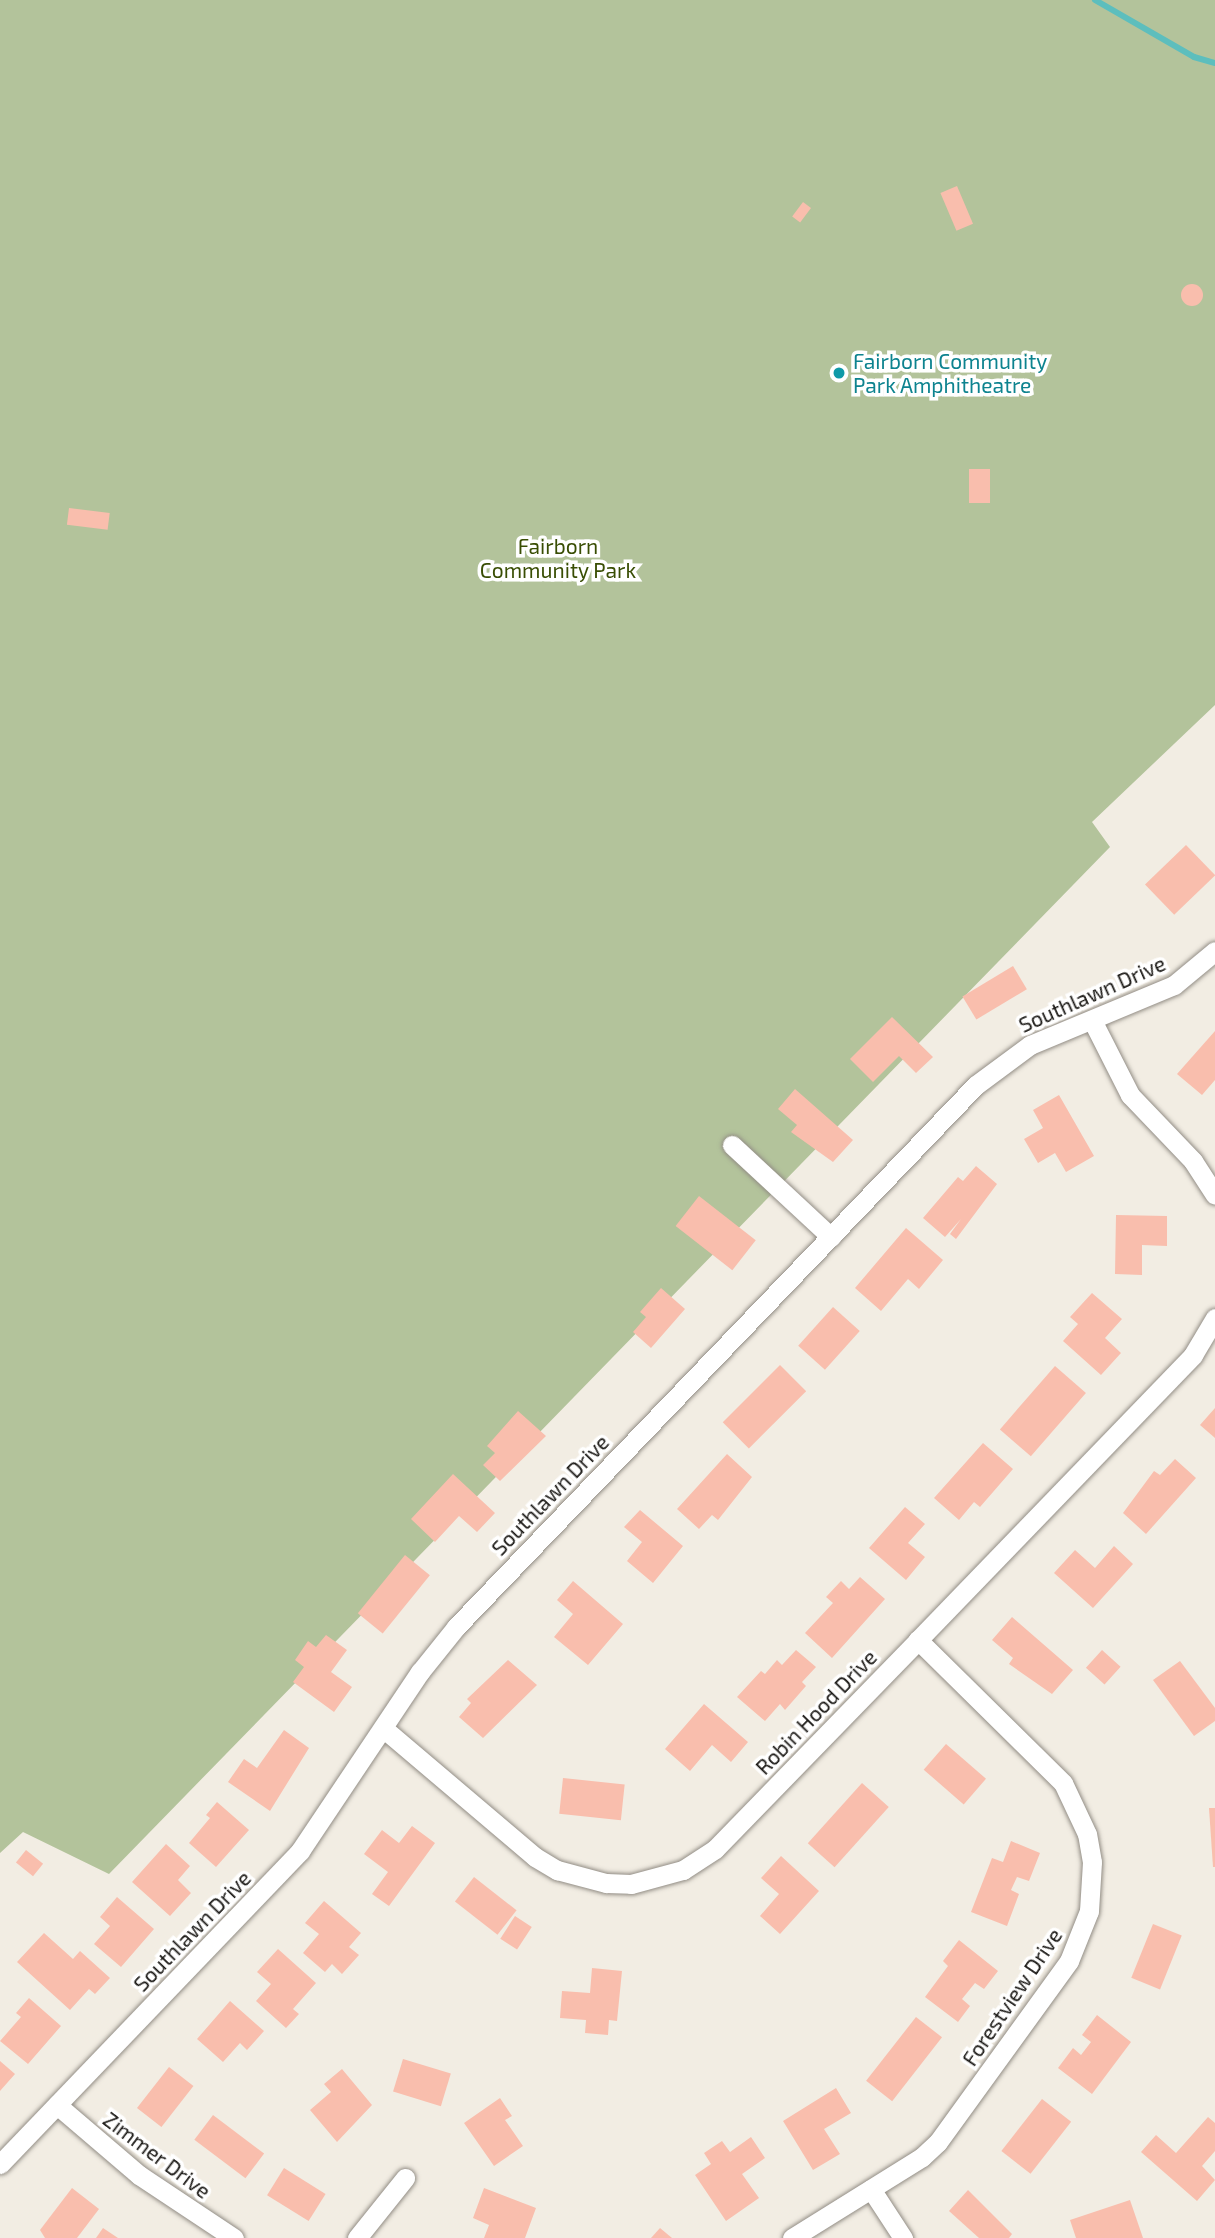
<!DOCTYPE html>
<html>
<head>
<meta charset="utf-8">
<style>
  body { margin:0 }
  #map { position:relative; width:1215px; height:2238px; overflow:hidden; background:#f2ede3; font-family:"Exo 2",sans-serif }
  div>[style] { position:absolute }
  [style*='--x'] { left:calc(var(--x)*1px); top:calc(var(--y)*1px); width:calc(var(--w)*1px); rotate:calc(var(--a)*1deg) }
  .green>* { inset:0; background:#b3c39b }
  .stream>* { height:6px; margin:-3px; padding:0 3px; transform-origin:3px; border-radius:3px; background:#5dbebd }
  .building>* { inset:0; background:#f9bead; transform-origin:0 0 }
  .round { border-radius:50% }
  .roads { filter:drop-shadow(0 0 2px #928d85) drop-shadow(0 0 2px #928d85) }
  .minor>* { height:19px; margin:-9.5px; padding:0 9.5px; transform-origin:9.5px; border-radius:9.5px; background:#fff }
  .dots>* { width:19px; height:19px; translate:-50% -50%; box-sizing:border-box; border:4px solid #fff; border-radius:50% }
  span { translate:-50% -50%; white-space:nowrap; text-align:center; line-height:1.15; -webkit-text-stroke:7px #fff; paint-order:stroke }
  .culture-label { font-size:21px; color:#0d838f }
  .left { translate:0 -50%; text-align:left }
  .park-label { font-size:21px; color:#394e04 }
  .street-label { font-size:21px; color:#181613 }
</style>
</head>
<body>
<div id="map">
  <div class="green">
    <i style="clip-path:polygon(0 0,1215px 0,1215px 705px,1092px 822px,1110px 847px,109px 1874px,23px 1832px,0 1853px)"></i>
  </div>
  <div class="stream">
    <i style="--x:1095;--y:0;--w:114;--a:29.9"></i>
    <i style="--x:1194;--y:57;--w:22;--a:16"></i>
  </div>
  <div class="building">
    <i style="left:957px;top:186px;width:41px;height:18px;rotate:67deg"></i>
    <i style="left:803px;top:202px;width:10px;height:18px;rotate:37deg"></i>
    <i class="round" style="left:1181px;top:284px;width:22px;height:22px"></i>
    <i style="left:969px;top:469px;width:21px;height:34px"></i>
    <i style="left:69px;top:508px;width:41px;height:17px;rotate:7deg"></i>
    <i style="left:1186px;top:845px;width:42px;height:57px;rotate:46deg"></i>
    <i style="left:1013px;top:966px;width:27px;height:59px;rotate:59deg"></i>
    <i style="clip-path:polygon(892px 1017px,933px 1057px,916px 1073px,899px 1056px,873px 1082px,850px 1059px)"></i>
    <i style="clip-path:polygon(1215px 1031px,1215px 1080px,1202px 1095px,1177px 1074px)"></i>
    <i style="clip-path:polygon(795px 1089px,853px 1140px,833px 1162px,791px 1132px,797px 1125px,778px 1109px)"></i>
    <i style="clip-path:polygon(1059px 1095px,1094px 1156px,1066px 1172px,1055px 1153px,1038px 1163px,1024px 1139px,1043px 1128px,1033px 1110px)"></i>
    <i style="clip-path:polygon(976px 1166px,997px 1184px,956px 1239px,950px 1234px,961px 1219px,945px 1237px,923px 1218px,958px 1177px,963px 1181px)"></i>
    <i style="left:699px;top:1196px;width:72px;height:38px;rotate:38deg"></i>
    <i style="clip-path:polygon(1116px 1215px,1167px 1216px,1167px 1246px,1142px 1245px,1142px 1275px,1115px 1274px)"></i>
    <i style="clip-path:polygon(906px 1228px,943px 1260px,919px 1289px,908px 1279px,881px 1311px,855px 1288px)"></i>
    <i style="clip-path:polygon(661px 1288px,685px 1309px,651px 1348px,633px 1332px,646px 1317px,640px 1312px)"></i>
    <i style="clip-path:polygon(1092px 1293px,1122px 1319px,1105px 1338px,1121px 1353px,1101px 1375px,1063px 1341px,1078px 1324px,1070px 1317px)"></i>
    <i style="left:833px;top:1307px;width:36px;height:52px;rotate:42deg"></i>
    <i style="left:780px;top:1365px;width:37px;height:81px;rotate:45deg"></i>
    <i style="left:1055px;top:1366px;width:41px;height:84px;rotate:41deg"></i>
    <i style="clip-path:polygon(1215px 1408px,1215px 1438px,1200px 1425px)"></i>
    <i style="clip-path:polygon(518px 1411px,546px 1436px,500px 1481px,483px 1465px,495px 1453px,487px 1446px)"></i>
    <i style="clip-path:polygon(983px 1443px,1013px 1469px,980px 1507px,974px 1502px,959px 1520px,934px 1498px)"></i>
    <i style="clip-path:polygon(727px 1454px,752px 1477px,718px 1520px,712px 1515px,699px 1529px,677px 1509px)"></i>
    <i style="clip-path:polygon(1175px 1459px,1196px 1478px,1146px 1534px,1123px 1513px,1154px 1471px,1160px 1475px)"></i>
    <i style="clip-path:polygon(453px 1474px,495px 1513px,477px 1532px,459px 1516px,435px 1542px,411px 1519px)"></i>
    <i style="clip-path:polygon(905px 1507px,925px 1524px,908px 1543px,925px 1557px,906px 1580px,869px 1548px)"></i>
    <i style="clip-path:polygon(640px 1510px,683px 1546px,653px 1583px,627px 1561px,642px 1542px,624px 1527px)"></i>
    <i style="clip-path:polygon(1114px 1546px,1133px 1564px,1093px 1608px,1054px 1573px,1075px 1550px,1095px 1568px)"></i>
    <i style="left:405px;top:1555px;width:32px;height:75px;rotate:39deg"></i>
    <i style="clip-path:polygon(860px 1577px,885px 1599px,832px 1658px,805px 1633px,833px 1603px,826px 1597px,841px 1581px,849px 1589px)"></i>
    <i style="clip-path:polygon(573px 1581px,623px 1624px,588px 1665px,554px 1637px,573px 1614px,557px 1600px)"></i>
    <i style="clip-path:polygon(1012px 1617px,1073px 1670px,1052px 1694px,1009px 1664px,1013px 1658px,992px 1640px)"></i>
    <i style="clip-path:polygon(326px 1635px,347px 1650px,331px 1672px,352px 1687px,334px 1712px,293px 1682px,304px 1667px,295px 1660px,308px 1641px,316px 1647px)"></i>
    <i style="clip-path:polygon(796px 1650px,816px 1667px,802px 1682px,806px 1686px,785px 1710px,780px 1704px,765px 1721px,737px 1697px,761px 1671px,765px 1674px,777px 1660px,782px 1665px)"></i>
    <i style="left:1102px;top:1650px;width:25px;height:24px;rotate:42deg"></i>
    <i style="clip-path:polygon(508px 1660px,537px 1685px,483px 1738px,459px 1717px,471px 1703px,467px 1699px)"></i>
    <i style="clip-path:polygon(1180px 1661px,1215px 1708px,1215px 1721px,1194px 1736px,1153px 1680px)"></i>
    <i style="clip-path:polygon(704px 1704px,748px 1742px,731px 1762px,712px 1745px,690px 1771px,665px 1749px)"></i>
    <i style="clip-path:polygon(284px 1730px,309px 1748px,270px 1811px,228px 1782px,244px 1759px,257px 1768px)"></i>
    <i style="left:946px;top:1744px;width:53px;height:34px;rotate:41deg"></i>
    <i style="left:563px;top:1778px;width:62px;height:36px;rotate:6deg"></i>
    <i style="left:862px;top:1783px;width:36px;height:81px;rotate:42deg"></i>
    <i style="clip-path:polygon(217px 1802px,249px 1830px,216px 1867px,189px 1843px,210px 1818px,206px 1815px)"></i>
    <i style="clip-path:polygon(1209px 1808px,1215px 1808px,1215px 1867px,1213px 1867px)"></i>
    <i style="clip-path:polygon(412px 1826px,435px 1843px,389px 1906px,372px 1894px,388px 1872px,364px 1854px,382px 1830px,399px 1843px)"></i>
    <i style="clip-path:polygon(1011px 1841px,1040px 1853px,1029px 1881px,1017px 1877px,1011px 1890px,1019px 1894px,1007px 1926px,971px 1912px,992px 1858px,1003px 1862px)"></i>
    <i style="clip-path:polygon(166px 1844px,190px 1866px,178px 1880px,191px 1893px,170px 1916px,132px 1882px)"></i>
    <i style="left:26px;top:1850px;width:22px;height:16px;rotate:39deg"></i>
    <i style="clip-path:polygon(781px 1856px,819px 1891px,780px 1934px,760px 1916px,779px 1894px,761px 1878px)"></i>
    <i style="left:474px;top:1877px;width:54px;height:31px;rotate:38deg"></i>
    <i style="clip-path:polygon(117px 1897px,154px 1929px,121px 1967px,94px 1944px,110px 1926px,100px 1917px)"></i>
    <i style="clip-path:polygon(324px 1901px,361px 1933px,349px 1947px,359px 1955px,342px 1974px,332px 1964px,325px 1972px,303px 1953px,319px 1934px,305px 1923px)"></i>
    <i style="left:515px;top:1916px;width:20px;height:27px;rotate:33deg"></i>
    <i style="left:1153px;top:1924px;width:31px;height:58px;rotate:22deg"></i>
    <i style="clip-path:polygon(44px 1933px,73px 1959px,80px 1951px,110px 1978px,95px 1994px,89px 1989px,70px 2010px,17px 1962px)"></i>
    <i style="clip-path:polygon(959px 1940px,998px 1971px,984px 1989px,975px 1983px,962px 1999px,970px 2006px,958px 2022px,925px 1997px,948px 1966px,943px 1961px)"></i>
    <i style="clip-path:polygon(278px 1949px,316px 1983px,293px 2009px,299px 2014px,286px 2028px,256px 2001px,271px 1984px,257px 1972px)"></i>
    <i style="clip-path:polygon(592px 1968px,622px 1971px,617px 2021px,609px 2020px,608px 2035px,585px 2033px,586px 2020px,560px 2018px,562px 1991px,590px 1993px)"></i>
    <i style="clip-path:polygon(29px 1998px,61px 2026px,28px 2064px,0 2041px,21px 2017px,16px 2013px)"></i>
    <i style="clip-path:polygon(230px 2001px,264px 2031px,247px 2050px,240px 2043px,223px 2062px,197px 2039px)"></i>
    <i style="clip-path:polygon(1097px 2015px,1131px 2042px,1092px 2094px,1058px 2068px,1073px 2048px,1081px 2055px,1091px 2042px,1082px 2035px)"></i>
    <i style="left:916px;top:2017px;width:33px;height:81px;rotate:38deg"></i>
    <i style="left:403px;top:2059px;width:50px;height:34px;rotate:17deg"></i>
    <i style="clip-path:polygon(0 2061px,15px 2074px,0 2091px)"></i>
    <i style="left:169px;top:2067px;width:31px;height:52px;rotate:38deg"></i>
    <i style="clip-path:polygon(342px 2069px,372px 2105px,337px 2142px,310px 2110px,331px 2092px,324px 2084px)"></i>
    <i style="clip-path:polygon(836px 2088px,851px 2113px,824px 2129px,840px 2154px,813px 2170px,783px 2121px)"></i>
    <i style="clip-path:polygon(500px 2098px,512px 2116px,505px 2120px,523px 2146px,494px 2166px,464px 2123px)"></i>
    <i style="left:1042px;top:2099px;width:37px;height:66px;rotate:38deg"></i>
    <i style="left:213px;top:2115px;width:64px;height:31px;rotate:37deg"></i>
    <i style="clip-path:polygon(1208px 2117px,1215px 2123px,1215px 2151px,1202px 2166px,1215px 2180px,1197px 2201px,1141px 2152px,1156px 2135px,1176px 2153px)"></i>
    <i style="clip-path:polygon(751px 2137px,765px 2158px,742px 2174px,759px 2198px,726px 2221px,695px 2175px,711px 2164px,704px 2153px,722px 2141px,730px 2152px)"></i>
    <i style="left:284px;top:2168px;width:49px;height:32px;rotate:32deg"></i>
    <i style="clip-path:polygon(72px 2188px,99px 2209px,77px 2238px,45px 2238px,40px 2230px)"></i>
    <i style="clip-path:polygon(484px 2188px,536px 2208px,525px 2238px,484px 2238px,489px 2225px,473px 2218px)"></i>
    <i style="clip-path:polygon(968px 2190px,1012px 2234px,1009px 2238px,979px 2238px,949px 2211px)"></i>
    <i style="clip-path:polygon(1130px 2200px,1143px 2238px,1076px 2238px,1070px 2220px)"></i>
    <i style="clip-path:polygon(103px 2228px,118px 2238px,96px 2238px)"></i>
    <i style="clip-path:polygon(660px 2228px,672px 2238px,651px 2238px)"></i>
  </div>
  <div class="roads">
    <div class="minor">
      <i style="--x:1092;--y:1020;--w:84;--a:63.1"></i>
      <i style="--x:1130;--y:1095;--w:91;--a:46.3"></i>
      <i style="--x:1193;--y:1161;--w:40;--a:57.1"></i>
      <i style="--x:732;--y:1145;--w:135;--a:42.9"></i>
      <i style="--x:383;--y:1728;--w:199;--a:40.3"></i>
      <i style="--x:535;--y:1857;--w:26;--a:31"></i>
      <i style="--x:557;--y:1870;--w:51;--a:14.9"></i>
      <i style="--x:606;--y:1883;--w:25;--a:2"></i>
      <i style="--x:631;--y:1884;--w:54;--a:-15.1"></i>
      <i style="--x:683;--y:1870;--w:38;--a:-33"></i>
      <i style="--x:715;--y:1849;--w:291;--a:-45.8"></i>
      <i style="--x:918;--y:1640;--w:396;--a:-46"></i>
      <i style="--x:1193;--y:1355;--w:43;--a:-59.3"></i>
      <i style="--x:57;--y:2105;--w:108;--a:40.5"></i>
      <i style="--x:139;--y:2175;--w:114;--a:33.6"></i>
      <i style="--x:0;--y:2164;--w:434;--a:-46.2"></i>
      <i style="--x:300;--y:1851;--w:216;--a:-56.2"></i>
      <i style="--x:420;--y:1672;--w:58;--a:-51.3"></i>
      <i style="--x:456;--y:1627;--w:751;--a:-46.19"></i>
      <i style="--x:976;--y:1085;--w:67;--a:-36.5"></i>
      <i style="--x:1030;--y:1045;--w:156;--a:-22.6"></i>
      <i style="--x:1174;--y:985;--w:53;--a:-39.7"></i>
      <i style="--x:871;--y:2189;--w:59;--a:56.9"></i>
      <i style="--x:357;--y:2238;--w:77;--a:-51.3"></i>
      <i style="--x:792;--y:2238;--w:153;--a:-31.9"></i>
      <i style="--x:922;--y:2157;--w:22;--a:-43"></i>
      <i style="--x:938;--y:2142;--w:223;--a:-54.1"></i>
      <i style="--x:1069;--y:1961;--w:54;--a:-68.2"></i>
      <i style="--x:1089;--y:1911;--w:49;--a:-86.5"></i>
      <i style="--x:1092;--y:1862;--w:28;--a:-100"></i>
      <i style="--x:1087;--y:1834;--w:56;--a:-115.2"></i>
      <i style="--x:1063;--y:1783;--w:204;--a:-135.4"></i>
    </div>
  </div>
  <div class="dots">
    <i style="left:839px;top:373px;background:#0f9aa8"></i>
  </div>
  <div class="culture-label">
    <span class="left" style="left:853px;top:373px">Fairborn Community<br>Park Amphitheatre</span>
  </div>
  <div class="park-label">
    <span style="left:558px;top:558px">Fairborn<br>Community Park</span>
  </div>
  <div class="street-label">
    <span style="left:1092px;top:994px;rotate:-24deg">Southlawn Drive</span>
    <span style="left:550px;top:1495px;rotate:-46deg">Southlawn Drive</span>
    <span style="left:816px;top:1712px;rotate:-46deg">Robin Hood Drive</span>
    <span style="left:192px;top:1931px;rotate:-46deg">Southlawn Drive</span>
    <span style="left:1012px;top:1997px;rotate:-56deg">Forestview Drive</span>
    <span style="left:157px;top:2155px;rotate:37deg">Zimmer Drive</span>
  </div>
</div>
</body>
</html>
